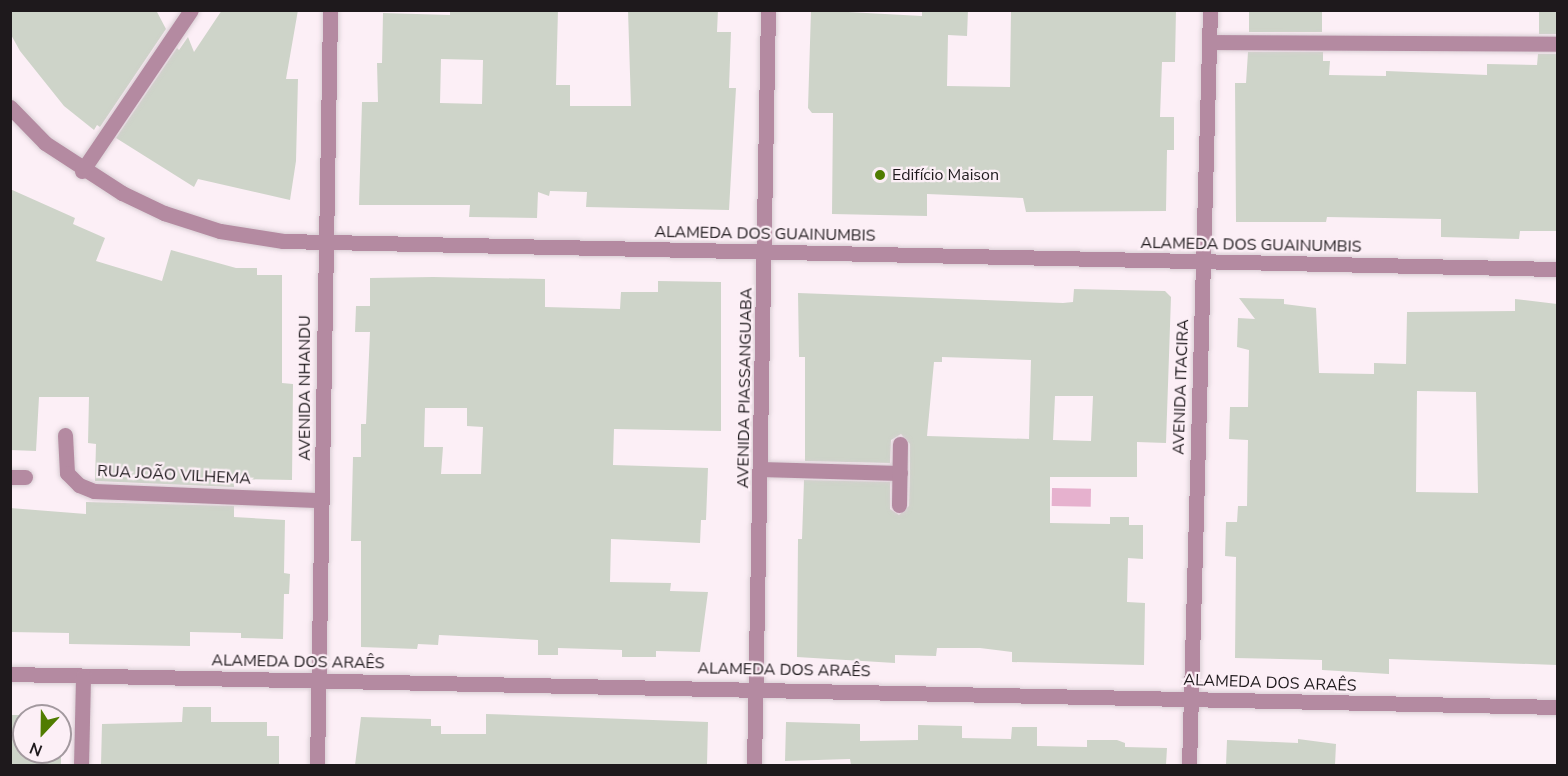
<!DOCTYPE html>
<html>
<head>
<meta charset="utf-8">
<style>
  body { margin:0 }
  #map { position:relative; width:1568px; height:776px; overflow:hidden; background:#fceff6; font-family:"Nunito Sans",sans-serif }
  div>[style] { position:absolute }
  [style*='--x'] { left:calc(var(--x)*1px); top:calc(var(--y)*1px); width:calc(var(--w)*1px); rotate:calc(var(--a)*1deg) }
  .water>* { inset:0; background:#e6b1ce; transform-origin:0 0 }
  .building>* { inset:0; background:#ced4c9; transform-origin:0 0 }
  .roads { filter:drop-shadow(0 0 2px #d8cdd3) drop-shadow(0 0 2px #d8cdd3) }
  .street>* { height:15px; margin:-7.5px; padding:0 7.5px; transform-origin:7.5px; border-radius:7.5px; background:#b48aa1 }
  .dots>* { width:16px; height:16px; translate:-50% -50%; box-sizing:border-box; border:3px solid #fceff6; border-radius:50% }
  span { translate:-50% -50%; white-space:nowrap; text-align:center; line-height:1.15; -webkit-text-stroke:4.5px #fceff6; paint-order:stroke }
  .poi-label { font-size:16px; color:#1e191c }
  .left { translate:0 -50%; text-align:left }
  .street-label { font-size:16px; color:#1e191c }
  .frame { position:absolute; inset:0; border:12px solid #1e191c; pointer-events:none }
  .north { position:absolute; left:12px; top:704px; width:60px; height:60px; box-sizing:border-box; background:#fceff6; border:2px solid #a3999f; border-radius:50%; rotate:202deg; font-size:16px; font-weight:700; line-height:24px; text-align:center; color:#1e191c }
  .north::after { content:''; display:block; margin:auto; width:21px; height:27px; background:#507c00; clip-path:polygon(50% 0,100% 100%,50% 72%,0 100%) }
</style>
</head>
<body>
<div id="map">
  <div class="water">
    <i style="left:1052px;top:488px;width:39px;height:18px;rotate:1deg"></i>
  </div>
  <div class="building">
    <i style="clip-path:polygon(10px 10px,156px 10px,166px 29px,100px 127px,97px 125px,94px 130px,64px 106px,20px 51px,10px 33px)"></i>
    <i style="clip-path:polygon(222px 10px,298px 10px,286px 79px,298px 79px,296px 161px,290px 200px,198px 179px,194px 187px,116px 138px,177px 48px,179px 50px,188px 37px,194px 52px)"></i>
    <i style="clip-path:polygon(evenodd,450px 10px,558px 10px,556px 85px,570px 85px,570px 106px,631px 106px,628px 10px,718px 10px,717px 32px,731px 32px,729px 88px,736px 88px,729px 210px,586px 207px,587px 192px,550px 191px,549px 196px,538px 192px,537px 218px,469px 217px,470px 205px,359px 205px,362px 102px,378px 102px,377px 63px,382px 63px,383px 13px,450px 15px,450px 10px,441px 59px,483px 60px,482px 104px,440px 103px,441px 59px)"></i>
    <i style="clip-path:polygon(811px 10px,922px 16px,922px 10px,968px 10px,967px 36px,948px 35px,947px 86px,1010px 87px,1011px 10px,1176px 10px,1175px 62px,1162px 62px,1160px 117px,1174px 117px,1174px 150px,1167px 150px,1166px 211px,1026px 212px,1023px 198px,927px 194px,927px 216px,832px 214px,833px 113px,812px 113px,808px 108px)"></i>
    <i style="left:1249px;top:10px;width:73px;height:22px"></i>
    <i style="left:1539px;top:10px;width:18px;height:24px"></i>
    <i style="clip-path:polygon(1248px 52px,1323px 52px,1323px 61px,1330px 61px,1329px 75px,1386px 76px,1386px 71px,1487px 75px,1487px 64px,1537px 65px,1538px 54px,1557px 54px,1557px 231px,1520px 231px,1519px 239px,1441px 237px,1441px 219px,1327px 217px,1326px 222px,1236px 222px,1235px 83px,1246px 83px)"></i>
    <i style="clip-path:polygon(10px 189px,75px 218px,73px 224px,105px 238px,96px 261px,162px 281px,171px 250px,236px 268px,257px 268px,257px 275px,282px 275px,282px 383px,293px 384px,292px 480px,234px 479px,234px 487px,95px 481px,96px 444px,88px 443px,89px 397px,39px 397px,36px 451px,10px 450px)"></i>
    <i style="clip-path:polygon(evenodd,433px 277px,545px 279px,545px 307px,620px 309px,621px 292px,658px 292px,658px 281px,721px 282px,721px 431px,614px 429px,613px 465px,708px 468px,706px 520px,701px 520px,700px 543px,611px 539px,610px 582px,671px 583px,670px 591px,708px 592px,700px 652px,656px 651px,656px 657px,622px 657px,622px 650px,558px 648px,558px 655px,538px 655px,538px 640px,439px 635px,438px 645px,418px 644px,417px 649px,361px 647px,361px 541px,351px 541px,353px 457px,361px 457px,361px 424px,366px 424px,370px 332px,355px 332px,356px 306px,370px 306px,370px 278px,433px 277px,425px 408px,467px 408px,467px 426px,483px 427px,481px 474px,441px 474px,443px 447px,424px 447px,425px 408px)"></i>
    <i style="clip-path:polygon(evenodd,1074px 289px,1165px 291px,1171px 297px,1166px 443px,1137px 442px,1137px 477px,1050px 477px,1050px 523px,1110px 524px,1110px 517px,1129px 517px,1129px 525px,1143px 525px,1143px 559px,1128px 558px,1127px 602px,1145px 603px,1144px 665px,1012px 662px,1012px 652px,980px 648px,937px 648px,936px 656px,895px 655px,895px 663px,797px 657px,798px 539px,802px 539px,804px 480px,890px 482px,890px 509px,899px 515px,909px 506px,910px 473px,910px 444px,901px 434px,891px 440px,890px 463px,805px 461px,805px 357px,799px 357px,798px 293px,1063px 303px,1073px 302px,1074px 289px,942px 357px,1031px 360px,1029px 439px,927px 436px,934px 362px,942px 362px,942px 357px,1074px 289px,1055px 396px,1093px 396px,1091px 441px,1053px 440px,1055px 396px)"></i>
    <i style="clip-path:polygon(evenodd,1239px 298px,1284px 299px,1284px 304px,1316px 308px,1319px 373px,1374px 374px,1374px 363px,1406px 364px,1407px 312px,1515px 311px,1515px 299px,1557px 304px,1557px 665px,1389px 659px,1389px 674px,1322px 670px,1322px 660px,1235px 658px,1236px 557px,1225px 556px,1226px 522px,1237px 522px,1238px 506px,1247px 506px,1248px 440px,1229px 439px,1230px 407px,1248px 407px,1249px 350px,1237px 347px,1238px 318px,1255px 319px,1239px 298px,1417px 391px,1476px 392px,1478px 493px,1416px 492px,1417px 391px)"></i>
    <i style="clip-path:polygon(86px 502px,234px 506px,234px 517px,285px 520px,284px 573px,290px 574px,289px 594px,284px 594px,283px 639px,241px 638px,241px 633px,190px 632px,190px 646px,69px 644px,69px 633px,10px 632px,10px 508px,86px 514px)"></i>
    <i style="clip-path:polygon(183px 707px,211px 707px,211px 722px,267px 722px,267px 736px,279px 736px,279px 765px,101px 765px,102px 724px,182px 722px)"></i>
    <i style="clip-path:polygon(486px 714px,708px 722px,707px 765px,355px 765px,361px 717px,431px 719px,431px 726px,441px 726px,441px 734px,486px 734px)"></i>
    <i style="clip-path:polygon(10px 715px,53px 715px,24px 716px,24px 752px,60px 752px,61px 743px,61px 765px,10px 765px)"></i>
    <i style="clip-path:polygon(786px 722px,860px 724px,860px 741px,918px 740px,918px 725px,962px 726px,962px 738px,1011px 739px,1012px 727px,1037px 727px,1037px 746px,1087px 747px,1087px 740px,1117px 740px,1125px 743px,1125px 747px,1167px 748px,1166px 765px,851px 765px,850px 759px,785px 761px)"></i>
    <i style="clip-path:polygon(1298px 739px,1336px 744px,1335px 765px,1226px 765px,1227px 740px,1298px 743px)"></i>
  </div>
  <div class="roads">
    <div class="street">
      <i style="--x:1210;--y:42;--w:348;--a:0.3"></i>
      <i style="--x:10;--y:107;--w:50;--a:45.8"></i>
      <i style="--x:45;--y:143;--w:92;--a:33"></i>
      <i style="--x:122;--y:193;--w:47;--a:25.5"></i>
      <i style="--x:164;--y:213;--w:59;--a:17.8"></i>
      <i style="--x:220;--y:231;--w:64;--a:9"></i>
      <i style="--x:283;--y:241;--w:1275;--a:1.26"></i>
      <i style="--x:82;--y:171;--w:194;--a:-55.9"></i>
      <i style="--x:65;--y:435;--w:38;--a:87"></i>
      <i style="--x:67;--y:473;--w:17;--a:45"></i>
      <i style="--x:79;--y:485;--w:16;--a:22"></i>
      <i style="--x:94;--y:491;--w:228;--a:2.3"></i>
      <i style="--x:760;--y:469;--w:140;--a:1.6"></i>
      <i style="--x:10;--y:477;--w:15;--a:0"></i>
      <i style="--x:899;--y:505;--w:61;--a:-89.1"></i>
      <i style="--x:10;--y:674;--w:1548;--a:1.22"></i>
      <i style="--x:81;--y:766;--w:90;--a:-88.7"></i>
      <i style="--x:317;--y:766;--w:756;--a:-89.01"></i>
      <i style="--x:754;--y:766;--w:756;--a:-88.94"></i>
      <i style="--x:1189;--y:766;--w:756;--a:-88.41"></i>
    </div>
  </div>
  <div class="dots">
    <i style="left:880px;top:175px;background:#507c00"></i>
  </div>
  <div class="poi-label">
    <span class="left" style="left:892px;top:175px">Edifício Maison</span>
  </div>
  <div class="street-label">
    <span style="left:765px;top:234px;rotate:1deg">ALAMEDA DOS GUAINUMBIS</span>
    <span style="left:1251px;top:245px;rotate:1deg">ALAMEDA DOS GUAINUMBIS</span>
    <span style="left:1181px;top:387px;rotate:-88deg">AVENIDA ITACIRA</span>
    <span style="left:305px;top:388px;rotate:-90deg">AVENIDA NHANDU</span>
    <span style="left:745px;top:388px;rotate:-89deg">AVENIDA PIASSANGUABA</span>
    <span style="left:174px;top:475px;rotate:3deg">RUA JOÃO VILHEMA</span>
    <span style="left:298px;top:662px;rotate:1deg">ALAMEDA DOS ARAÊS</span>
    <span style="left:784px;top:670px;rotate:1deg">ALAMEDA DOS ARAÊS</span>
    <span style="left:1270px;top:683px;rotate:2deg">ALAMEDA DOS ARAÊS</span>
  </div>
  <div class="frame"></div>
  <div class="north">N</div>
</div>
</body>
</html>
